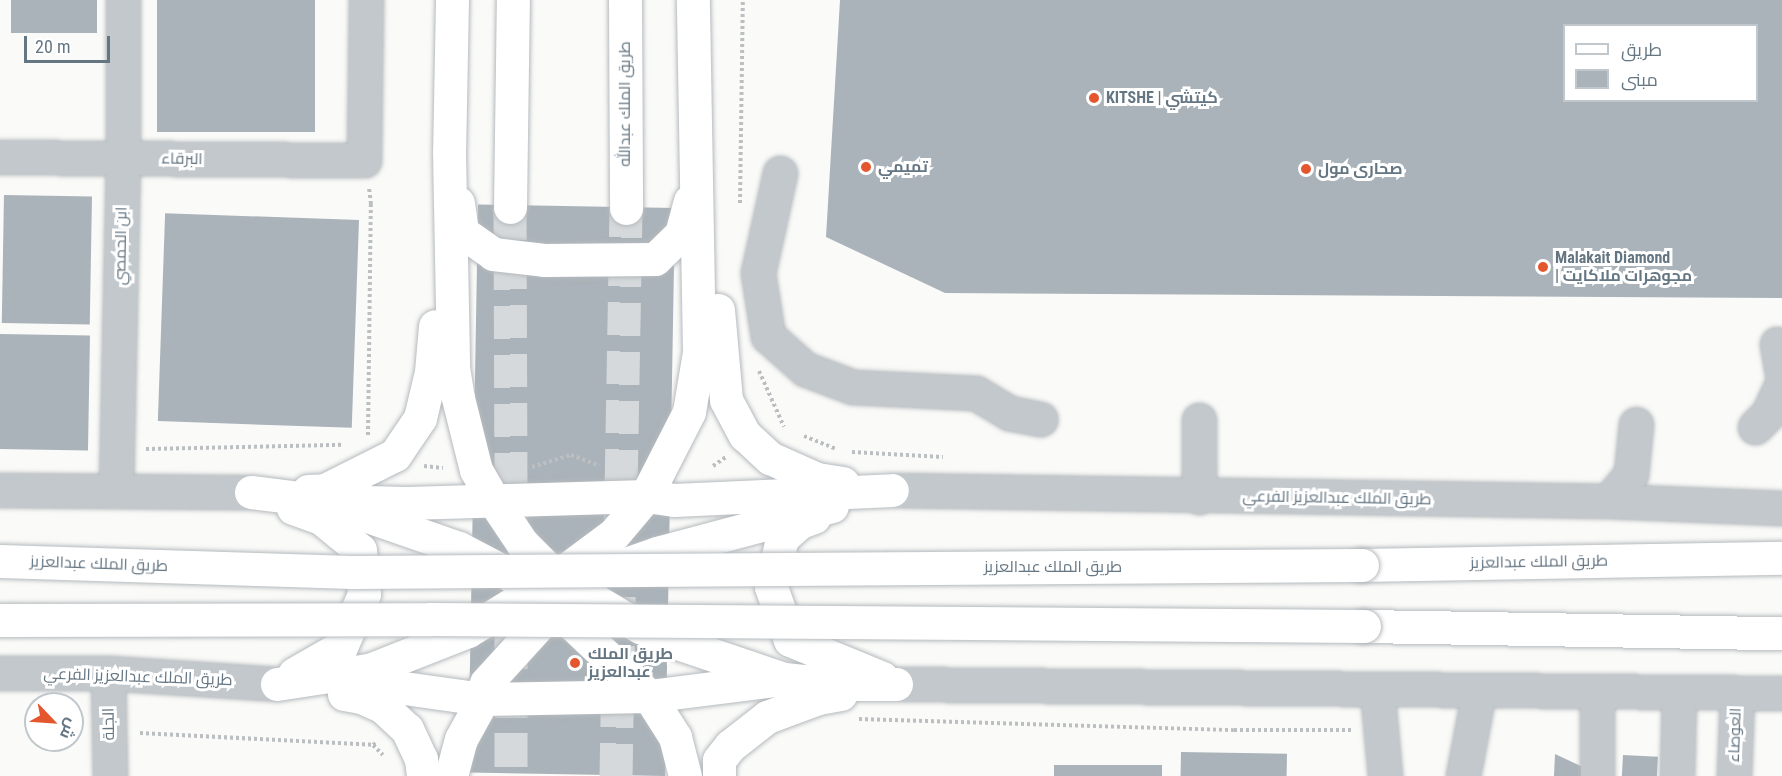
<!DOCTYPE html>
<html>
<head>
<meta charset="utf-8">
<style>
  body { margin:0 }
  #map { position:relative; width:1782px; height:776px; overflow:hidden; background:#fafaf8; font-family:"Roboto Condensed",Cairo,sans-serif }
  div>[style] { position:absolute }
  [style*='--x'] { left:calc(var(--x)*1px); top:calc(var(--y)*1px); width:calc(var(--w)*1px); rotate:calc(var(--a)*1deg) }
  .building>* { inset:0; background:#aab3b9; transform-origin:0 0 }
  .highway-tunnel>* { height:33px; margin-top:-16.5px; transform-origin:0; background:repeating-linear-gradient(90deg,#d5d9db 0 33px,transparent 0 49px) }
  .path>* { height:4px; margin-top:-2px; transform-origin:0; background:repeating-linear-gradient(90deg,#bbbfc2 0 3px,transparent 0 6px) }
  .roads { filter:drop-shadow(0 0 2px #b5babe) drop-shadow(0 0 2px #b5babe) }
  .minor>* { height:33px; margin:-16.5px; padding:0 16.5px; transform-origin:16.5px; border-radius:16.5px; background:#c3c8cc }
  .major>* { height:33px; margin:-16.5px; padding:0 16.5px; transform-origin:16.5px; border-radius:16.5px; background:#fff }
  .highway>* { height:33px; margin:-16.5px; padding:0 16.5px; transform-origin:16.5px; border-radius:16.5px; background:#fff }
  .bridges { filter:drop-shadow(0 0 2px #b5babe) drop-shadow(0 0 2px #b5babe) }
  .major-bridge>* { height:33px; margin:-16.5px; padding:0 16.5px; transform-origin:16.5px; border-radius:16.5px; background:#fff }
  .dots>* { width:16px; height:16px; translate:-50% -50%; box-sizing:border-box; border:3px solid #fff; border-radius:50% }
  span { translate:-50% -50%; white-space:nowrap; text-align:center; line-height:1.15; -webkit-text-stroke:6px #fff; paint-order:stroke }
  .poi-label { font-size:16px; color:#657683; font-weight:700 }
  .left { translate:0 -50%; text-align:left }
  .street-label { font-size:16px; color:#657683 }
  .legend { position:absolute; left:1563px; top:24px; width:195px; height:78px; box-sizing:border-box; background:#fff; border:2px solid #c1c8cd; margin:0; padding:8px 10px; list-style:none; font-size:18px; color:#657683 }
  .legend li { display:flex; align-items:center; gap:12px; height:30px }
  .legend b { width:30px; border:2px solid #c1c8cd }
  .north { position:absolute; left:24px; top:692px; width:60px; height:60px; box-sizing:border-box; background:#fff; border:2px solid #c1c8cd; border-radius:50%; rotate:115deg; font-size:16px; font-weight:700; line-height:24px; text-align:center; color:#657683 }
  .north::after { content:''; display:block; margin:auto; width:21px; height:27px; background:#e4572e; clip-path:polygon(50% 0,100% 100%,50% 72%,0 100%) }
  .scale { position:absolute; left:24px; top:36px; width:86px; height:27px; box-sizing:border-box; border:3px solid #657683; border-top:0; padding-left:8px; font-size:18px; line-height:21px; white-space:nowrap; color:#657683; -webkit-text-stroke:4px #fff; paint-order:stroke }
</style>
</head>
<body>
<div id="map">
  <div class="building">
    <i style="left:11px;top:0;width:86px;height:33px"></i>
    <i style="left:157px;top:0;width:158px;height:132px"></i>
    <i style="clip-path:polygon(evenodd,840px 0,1782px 0,1782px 298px,945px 293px,826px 237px,840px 0,1564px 26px,1756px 26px,1756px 100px,1564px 100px,1564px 26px)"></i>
    <i style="left:4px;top:195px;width:88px;height:128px;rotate:1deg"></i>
    <i style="left:675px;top:208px;width:568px;height:197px;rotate:91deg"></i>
    <i style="left:359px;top:220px;width:208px;height:194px;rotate:92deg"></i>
    <i style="left:0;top:334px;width:90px;height:115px;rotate:1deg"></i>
    <i style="left:1181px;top:752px;width:106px;height:24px;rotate:1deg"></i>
    <i style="clip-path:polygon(1555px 754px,1585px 768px,1585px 776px,1554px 776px)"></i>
    <i style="left:1623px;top:755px;width:35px;height:21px;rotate:3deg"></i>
    <i style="left:1054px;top:765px;width:108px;height:11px"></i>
  </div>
  <div class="highway-tunnel">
    <i style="--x:510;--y:207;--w:322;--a:89.8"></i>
    <i style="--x:511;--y:635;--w:141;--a:90"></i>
    <i style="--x:616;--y:776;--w:568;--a:-88.99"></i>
  </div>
  <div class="path">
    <i style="--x:740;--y:203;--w:203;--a:-89.2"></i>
    <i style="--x:759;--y:371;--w:61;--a:65.9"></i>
    <i style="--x:368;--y:435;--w:231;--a:-89.3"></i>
    <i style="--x:371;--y:204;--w:16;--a:-97"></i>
    <i style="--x:804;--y:436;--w:35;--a:22"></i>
    <i style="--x:146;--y:449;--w:197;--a:-1.2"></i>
    <i style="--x:852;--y:452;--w:91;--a:3.1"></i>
    <i style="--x:424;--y:466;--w:19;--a:6"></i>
    <i style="--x:713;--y:466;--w:16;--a:-35"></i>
    <i style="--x:532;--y:467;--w:41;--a:-17.1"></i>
    <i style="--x:571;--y:455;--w:30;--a:20"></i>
    <i style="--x:859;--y:719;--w:375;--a:1.7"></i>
    <i style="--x:1234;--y:730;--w:118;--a:0"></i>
    <i style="--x:140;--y:733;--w:233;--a:2.9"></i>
    <i style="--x:373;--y:745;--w:5;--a:-37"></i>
    <i style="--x:373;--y:745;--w:14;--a:45"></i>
  </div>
  <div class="roads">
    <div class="minor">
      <i style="--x:0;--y:157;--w:364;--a:0.5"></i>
      <i style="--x:364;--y:160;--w:160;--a:-89.3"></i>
      <i style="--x:780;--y:173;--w:102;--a:102.4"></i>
      <i style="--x:758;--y:273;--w:64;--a:81"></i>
      <i style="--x:768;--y:336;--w:50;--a:41.7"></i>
      <i style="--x:805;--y:369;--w:51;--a:20.6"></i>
      <i style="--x:853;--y:387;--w:123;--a:2.8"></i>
      <i style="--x:976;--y:393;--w:39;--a:31"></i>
      <i style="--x:1009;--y:413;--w:32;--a:11"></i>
      <i style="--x:1777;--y:344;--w:29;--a:80"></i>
      <i style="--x:1755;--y:427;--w:18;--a:-45"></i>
      <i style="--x:1768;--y:414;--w:33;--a:-65"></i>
      <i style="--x:0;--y:490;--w:251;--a:0.5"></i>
      <i style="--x:892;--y:490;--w:717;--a:0.88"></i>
      <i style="--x:1609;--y:501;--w:173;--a:2.3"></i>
      <i style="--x:116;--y:491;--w:333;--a:-88.8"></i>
      <i style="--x:123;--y:158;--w:158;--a:-90"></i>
      <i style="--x:1199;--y:497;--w:77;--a:-90"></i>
      <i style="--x:1609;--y:501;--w:35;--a:-51"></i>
      <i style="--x:1631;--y:474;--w:50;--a:-84.3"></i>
      <i style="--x:0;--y:673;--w:108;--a:0"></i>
      <i style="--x:108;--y:673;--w:169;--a:3.7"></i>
      <i style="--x:108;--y:673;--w:103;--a:88.9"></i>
      <i style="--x:896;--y:684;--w:886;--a:0.58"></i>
      <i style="--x:1377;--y:689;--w:87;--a:84.7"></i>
      <i style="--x:1597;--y:692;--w:84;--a:90"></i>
      <i style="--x:1463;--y:776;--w:86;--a:-79.3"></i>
      <i style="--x:1677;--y:776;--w:83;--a:-88.6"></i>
      <i style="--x:1734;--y:776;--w:82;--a:-87.9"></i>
    </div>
    <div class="major">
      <i style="--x:452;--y:0;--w:151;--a:91.1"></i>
      <i style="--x:449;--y:151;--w:216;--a:88.9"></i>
      <i style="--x:453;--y:367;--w:31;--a:81"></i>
      <i style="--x:458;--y:398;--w:74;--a:76"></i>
      <i style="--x:476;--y:470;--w:36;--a:60"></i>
      <i style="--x:494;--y:501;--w:50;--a:56.3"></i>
      <i style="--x:522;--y:543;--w:48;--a:45"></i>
      <i style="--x:556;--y:577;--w:98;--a:30.8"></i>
      <i style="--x:640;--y:627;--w:32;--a:24"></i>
      <i style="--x:669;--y:640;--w:121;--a:18.7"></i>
      <i style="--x:784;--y:679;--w:50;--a:5.7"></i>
      <i style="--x:834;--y:684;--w:62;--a:0"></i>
      <i style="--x:458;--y:203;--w:29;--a:82"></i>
      <i style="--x:462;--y:232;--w:38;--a:35"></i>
      <i style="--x:493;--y:254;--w:51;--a:6.7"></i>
      <i style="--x:544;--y:260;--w:111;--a:-0.5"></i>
      <i style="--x:655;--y:259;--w:36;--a:-44"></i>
      <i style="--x:681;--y:234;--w:34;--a:-75"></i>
      <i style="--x:718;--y:310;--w:90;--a:84.9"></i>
      <i style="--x:726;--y:400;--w:40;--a:62"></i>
      <i style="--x:745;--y:435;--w:34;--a:43"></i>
      <i style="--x:770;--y:458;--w:51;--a:24.1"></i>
      <i style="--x:817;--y:479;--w:26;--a:9"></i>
      <i style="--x:308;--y:491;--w:17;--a:-3"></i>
      <i style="--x:325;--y:490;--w:78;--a:-26.6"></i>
      <i style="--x:395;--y:455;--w:45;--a:-56"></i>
      <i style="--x:420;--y:418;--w:47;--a:-76.6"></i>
      <i style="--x:431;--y:372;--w:46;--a:-85"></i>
      <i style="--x:251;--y:492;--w:74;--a:7"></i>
      <i style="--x:324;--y:501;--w:143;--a:19.2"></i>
      <i style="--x:459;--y:548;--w:62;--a:27.8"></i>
      <i style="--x:324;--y:501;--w:83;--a:1.4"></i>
      <i style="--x:407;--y:503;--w:239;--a:-1.7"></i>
      <i style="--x:646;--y:496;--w:28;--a:8"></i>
      <i style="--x:674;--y:500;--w:218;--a:-2.6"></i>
      <i style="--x:293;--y:508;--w:30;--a:20"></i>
      <i style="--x:321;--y:518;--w:50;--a:39.4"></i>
      <i style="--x:360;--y:550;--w:44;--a:84.8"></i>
      <i style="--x:364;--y:594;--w:58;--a:113.5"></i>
      <i style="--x:341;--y:647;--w:54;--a:150.1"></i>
      <i style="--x:814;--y:517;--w:15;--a:160"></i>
      <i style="--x:800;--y:522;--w:24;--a:138"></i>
      <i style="--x:782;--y:538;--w:50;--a:102.7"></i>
      <i style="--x:771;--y:587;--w:56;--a:70.3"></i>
      <i style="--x:790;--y:640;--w:100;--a:22.4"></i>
      <i style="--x:1362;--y:565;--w:420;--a:-1"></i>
      <i style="--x:614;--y:568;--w:46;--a:-19.2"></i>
      <i style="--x:657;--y:553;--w:181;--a:-15"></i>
      <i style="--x:553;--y:606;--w:132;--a:43.2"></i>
      <i style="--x:649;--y:696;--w:49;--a:57.6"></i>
      <i style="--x:675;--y:737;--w:40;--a:75.6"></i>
      <i style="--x:1364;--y:626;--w:418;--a:1"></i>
      <i style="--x:277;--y:684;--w:93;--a:-8.7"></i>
      <i style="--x:369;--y:670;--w:106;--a:-21.5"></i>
      <i style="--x:468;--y:631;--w:103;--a:-31.5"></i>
      <i style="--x:556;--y:577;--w:72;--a:-36.6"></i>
      <i style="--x:614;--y:534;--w:50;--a:-49.9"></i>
      <i style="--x:646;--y:496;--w:94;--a:-62.9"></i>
      <i style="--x:689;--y:412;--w:61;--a:-80.5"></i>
      <i style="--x:699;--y:352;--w:352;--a:-91"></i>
      <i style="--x:347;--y:687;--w:43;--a:-1.3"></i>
      <i style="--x:390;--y:686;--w:94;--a:8"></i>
      <i style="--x:483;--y:699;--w:166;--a:-1"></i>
      <i style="--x:649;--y:696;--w:128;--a:-7.2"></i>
      <i style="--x:344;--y:694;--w:17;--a:10"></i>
      <i style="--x:361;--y:697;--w:24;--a:24"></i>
      <i style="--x:383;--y:707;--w:33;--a:43"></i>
      <i style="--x:407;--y:729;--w:33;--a:65"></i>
      <i style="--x:421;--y:759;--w:17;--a:83"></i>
      <i style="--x:451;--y:776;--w:38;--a:-75"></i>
      <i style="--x:461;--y:739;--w:46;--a:-61.2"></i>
      <i style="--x:483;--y:699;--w:16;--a:-79"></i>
      <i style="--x:486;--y:683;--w:107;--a:-47.7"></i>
      <i style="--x:719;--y:776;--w:16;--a:-90"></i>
      <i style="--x:719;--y:760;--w:18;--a:-52"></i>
      <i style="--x:730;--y:746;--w:47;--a:-38.1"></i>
      <i style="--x:767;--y:717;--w:54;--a:-20.4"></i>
      <i style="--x:818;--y:698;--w:23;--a:-10"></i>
    </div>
    <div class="highway">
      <i style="--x:625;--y:0;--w:208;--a:89.7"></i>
      <i style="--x:510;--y:207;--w:207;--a:-89.2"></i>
    </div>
  </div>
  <div class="bridges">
    <div class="major-bridge">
      <i style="--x:0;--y:561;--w:352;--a:1.8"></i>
      <i style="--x:352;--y:572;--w:1010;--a:-0.4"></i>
      <i style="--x:0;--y:620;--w:430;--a:-0.1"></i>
      <i style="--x:430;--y:619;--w:934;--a:0.43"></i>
    </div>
  </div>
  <div class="dots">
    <i style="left:1094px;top:98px;background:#e4572e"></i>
    <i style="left:866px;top:167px;background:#e4572e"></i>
    <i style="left:1306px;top:169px;background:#e4572e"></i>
    <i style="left:1543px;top:267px;background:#e4572e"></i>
    <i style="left:575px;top:663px;background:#e4572e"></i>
  </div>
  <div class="poi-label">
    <span class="left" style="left:1106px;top:98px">KITSHE | كيتشي</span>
    <span class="left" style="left:878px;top:167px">تمیمي</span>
    <span class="left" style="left:1318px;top:169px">صحارى مول</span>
    <span class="left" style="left:1555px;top:267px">Malakait Diamond<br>| مجوهرات ملاكايت</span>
    <span class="left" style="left:588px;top:663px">طريق الملك<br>عبدالعزيز</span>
  </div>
  <div class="street-label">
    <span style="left:625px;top:104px;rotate:-90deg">طريق الملك عبدالله</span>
    <span style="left:182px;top:159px;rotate:1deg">البرقاء</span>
    <span style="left:121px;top:246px;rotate:-89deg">ابن الحمصي</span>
    <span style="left:1337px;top:498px;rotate:1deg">طريق الملك عبدالعزيز الفرعي</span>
    <span style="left:1539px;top:562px;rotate:-1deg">طريق الملك عبدالعزيز</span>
    <span style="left:99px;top:564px;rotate:2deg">طريق الملك عبدالعزيز</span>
    <span style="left:1053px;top:567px">طريق الملك عبدالعزيز</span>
    <span style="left:138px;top:677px;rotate:2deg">طريق الملك عبدالعزيز الفرعي</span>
    <span style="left:109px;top:724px;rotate:-91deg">الجلة</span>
    <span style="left:1735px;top:735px;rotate:-88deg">العوصاء</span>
  </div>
  <ul class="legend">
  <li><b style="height:8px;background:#fff"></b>طريق</li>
  <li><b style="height:16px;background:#aab3b9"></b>مبنى</li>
  </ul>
  <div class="north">ش</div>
  <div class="scale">20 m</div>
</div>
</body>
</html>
